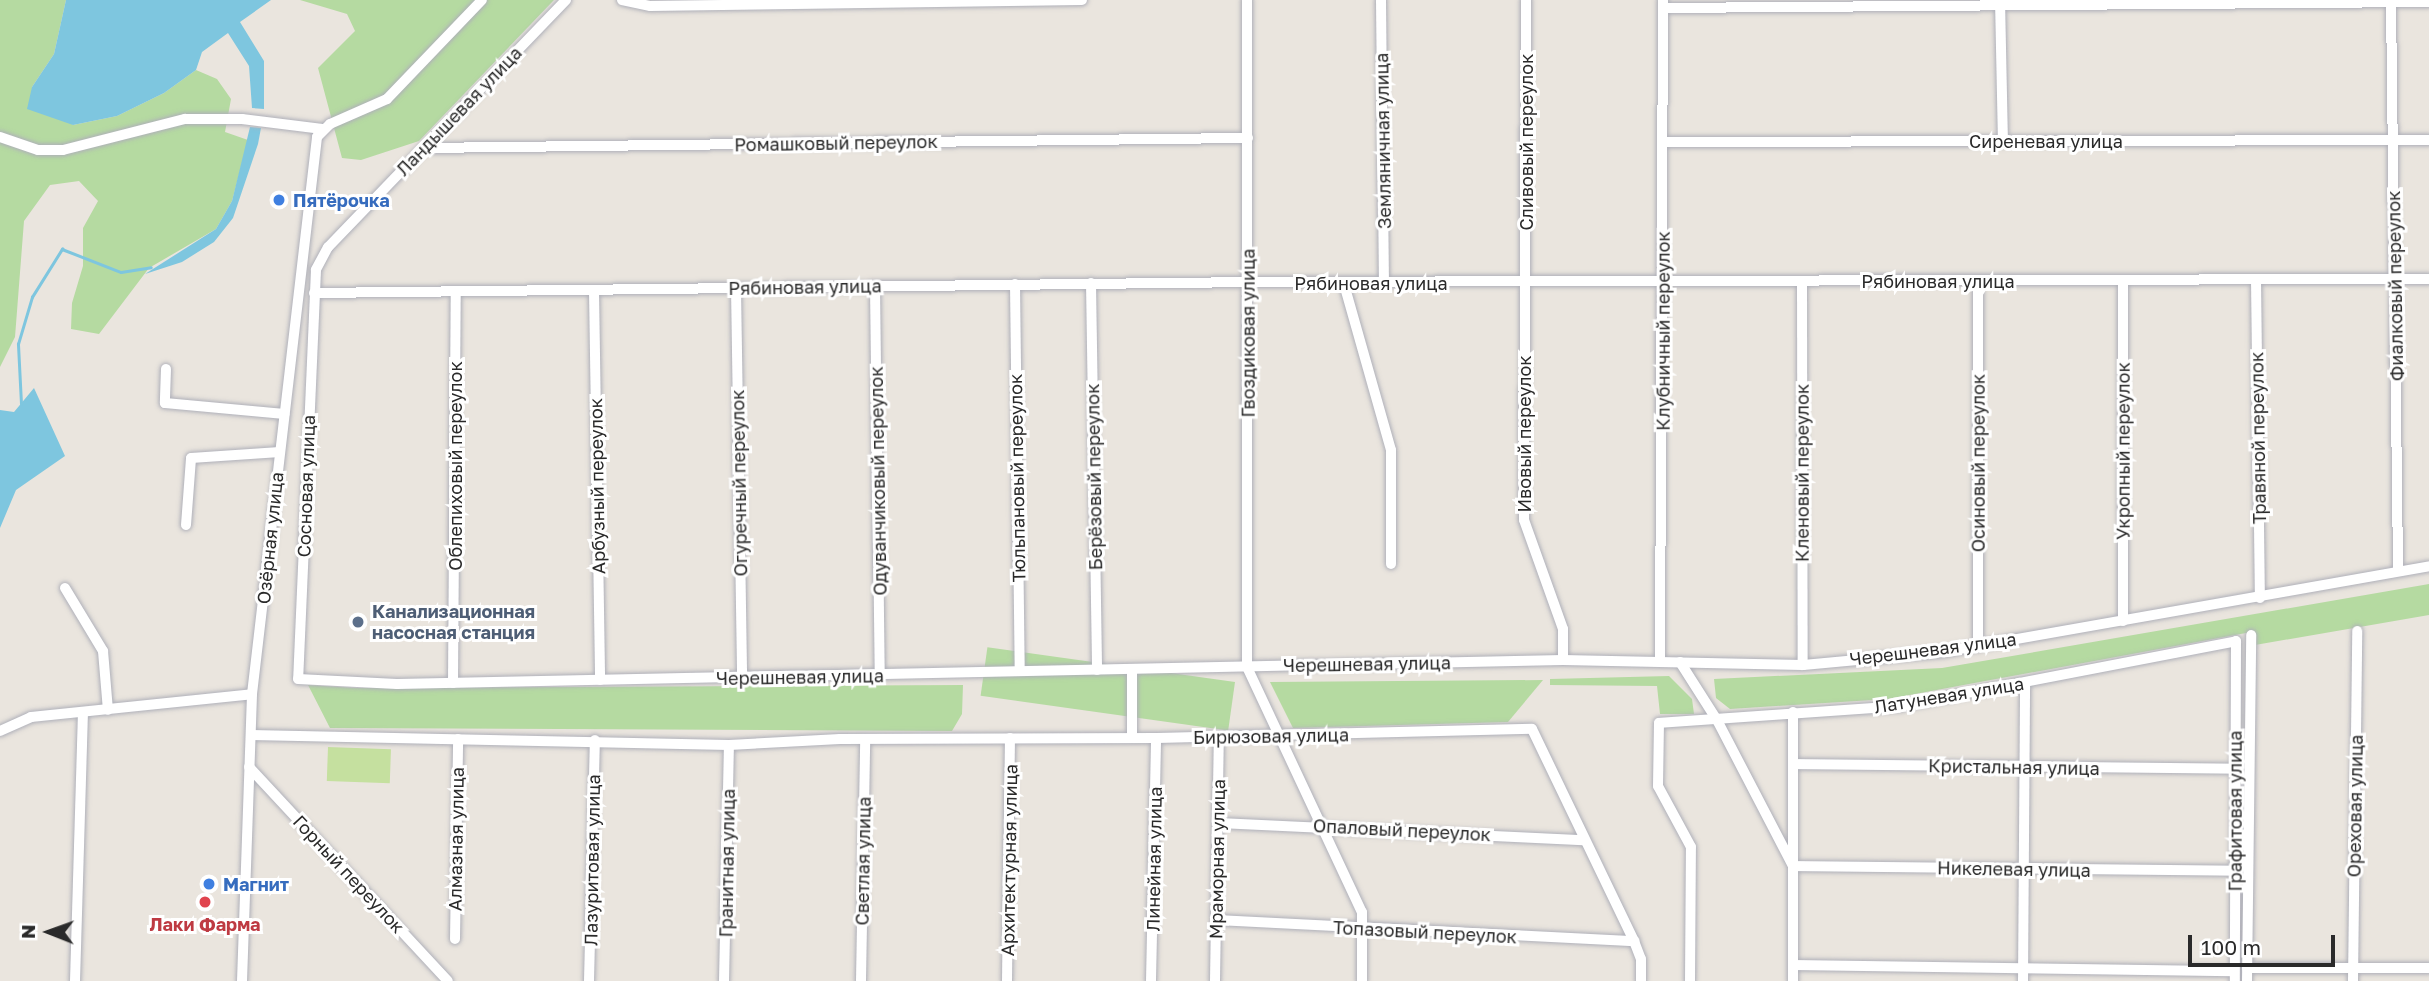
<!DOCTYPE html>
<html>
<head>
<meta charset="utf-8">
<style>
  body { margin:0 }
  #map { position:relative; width:2429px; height:981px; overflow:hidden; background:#eae5de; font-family:"Golos Text",sans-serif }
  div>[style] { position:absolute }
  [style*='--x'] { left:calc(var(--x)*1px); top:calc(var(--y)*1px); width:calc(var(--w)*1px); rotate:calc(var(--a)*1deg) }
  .green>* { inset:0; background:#b5daa1; transform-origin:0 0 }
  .pitch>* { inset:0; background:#c5e09f; transform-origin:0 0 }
  .water>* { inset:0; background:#7ec6df }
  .stream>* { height:2.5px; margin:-1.25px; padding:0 1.25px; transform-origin:1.25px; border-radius:1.25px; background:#7ec6df }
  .roads { filter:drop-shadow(0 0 2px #afb0b9) drop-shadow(0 0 2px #afb0b9) }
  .minor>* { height:10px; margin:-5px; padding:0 5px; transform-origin:5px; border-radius:5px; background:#fff }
  .dots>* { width:19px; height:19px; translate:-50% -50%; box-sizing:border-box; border:4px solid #fff; border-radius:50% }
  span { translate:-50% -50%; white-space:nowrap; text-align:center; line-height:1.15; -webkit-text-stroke:6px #fff; paint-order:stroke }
  .street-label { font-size:18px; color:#2a2a2a }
  .shop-label { font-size:18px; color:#366cbe; font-weight:700 }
  .left { translate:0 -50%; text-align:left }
  .service-label { font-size:18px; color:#4e5e75; font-weight:700 }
  .health-label { font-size:18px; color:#be3a42; font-weight:700 }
  .north { position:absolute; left:14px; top:897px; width:70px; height:70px; -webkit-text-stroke:5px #fff; paint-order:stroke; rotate:271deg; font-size:19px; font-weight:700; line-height:28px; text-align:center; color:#2a2a2a }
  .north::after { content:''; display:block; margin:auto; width:24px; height:32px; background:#2a2a2a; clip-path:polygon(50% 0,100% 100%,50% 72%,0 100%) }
  .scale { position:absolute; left:2188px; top:935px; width:147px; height:32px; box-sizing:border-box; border:4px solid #2a2a2a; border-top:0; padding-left:9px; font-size:21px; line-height:24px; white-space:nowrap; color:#2a2a2a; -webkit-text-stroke:5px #fff; paint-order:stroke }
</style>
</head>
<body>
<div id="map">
  <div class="green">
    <i style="clip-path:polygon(0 0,66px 0,54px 54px,32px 87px,73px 125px,117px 116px,164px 93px,196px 70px,217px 79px,231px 99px,225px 132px,248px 140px,232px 201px,216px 229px,149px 268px,99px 334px,71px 329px,72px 303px,83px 266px,83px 228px,98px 201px,79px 181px,50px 185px,24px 221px,15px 337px,0 367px)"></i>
    <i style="clip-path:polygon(300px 0,554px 0,419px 141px,361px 160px,342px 158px,318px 68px,355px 31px,347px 14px)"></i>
    <i style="clip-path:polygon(2429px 584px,2429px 615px,2255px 645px,2246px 633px,1888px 699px,1730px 709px,1716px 698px,1714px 679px,1942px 668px)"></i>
    <i style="clip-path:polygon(1669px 676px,1692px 699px,1694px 714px,1660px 714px,1657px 686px,1550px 685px,1550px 679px)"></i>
    <i style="clip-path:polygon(1543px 680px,1508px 722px,1293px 728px,1270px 682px)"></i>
    <i style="left:1235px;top:682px;width:49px;height:250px;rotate:98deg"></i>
    <i style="clip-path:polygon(308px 685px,356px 688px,963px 685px,962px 714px,952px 731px,330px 728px)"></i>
  </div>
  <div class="pitch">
    <i style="left:328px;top:747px;width:63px;height:34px;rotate:2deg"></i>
  </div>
  <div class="water">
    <i style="clip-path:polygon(66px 0,271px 0,240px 22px,264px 61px,264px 109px,252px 108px,249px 66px,228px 33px,202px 52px,196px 70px,164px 93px,117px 116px,73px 125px,27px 109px,32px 87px,54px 54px)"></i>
    <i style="clip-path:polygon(250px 127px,261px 128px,258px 144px,233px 218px,214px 242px,182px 262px,145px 274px,216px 229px,232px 201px)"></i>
    <i style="clip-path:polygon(34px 388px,65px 456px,16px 490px,0 528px,0 410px,14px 412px)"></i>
  </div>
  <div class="stream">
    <i style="--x:21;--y:404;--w:60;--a:-92.9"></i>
    <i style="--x:18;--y:344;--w:49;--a:-73.4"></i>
    <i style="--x:32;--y:297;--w:57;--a:-58"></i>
    <i style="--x:62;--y:249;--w:63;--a:21.3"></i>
    <i style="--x:121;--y:272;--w:30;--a:-9"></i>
  </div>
  <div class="roads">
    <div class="minor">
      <i style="--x:566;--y:0;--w:343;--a:133.9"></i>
      <i style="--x:328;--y:247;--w:26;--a:118"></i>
      <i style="--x:316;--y:270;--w:409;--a:92.5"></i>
      <i style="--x:298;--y:679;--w:99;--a:2.9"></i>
      <i style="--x:397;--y:684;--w:1166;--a:-1.18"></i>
      <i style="--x:1563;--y:660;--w:240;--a:1.2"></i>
      <i style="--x:1803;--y:665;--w:141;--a:-5.3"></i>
      <i style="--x:1943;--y:652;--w:494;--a:-10"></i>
      <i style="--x:622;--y:0;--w:29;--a:12"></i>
      <i style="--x:650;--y:6;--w:432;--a:-0.8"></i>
      <i style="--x:1247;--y:0;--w:667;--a:90"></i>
      <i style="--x:1247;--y:667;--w:271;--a:64.9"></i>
      <i style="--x:1362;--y:912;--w:69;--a:90"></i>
      <i style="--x:1381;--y:0;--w:283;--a:89.4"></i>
      <i style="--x:1526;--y:0;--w:520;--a:90.22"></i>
      <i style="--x:1524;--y:520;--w:116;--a:70.3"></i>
      <i style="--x:1563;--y:629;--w:31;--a:90"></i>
      <i style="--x:2000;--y:0;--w:142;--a:88.8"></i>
      <i style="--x:2391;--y:2;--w:568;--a:89.29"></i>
      <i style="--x:1663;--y:8;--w:766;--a:-0.45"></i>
      <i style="--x:0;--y:137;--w:40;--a:18.9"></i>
      <i style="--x:38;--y:150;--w:25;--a:0"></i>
      <i style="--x:63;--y:150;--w:126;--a:-14.3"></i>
      <i style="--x:185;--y:119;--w:57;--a:0"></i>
      <i style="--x:242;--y:119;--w:81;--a:7.1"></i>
      <i style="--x:1664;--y:142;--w:765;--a:-0.15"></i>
      <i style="--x:424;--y:148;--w:824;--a:-0.7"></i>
      <i style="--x:2256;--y:279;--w:319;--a:89.3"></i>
      <i style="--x:2123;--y:280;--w:341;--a:90"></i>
      <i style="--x:1978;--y:281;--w:365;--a:90"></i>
      <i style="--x:1802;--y:282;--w:383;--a:89.9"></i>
      <i style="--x:1091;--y:283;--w:387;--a:89.1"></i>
      <i style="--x:1015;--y:284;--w:387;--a:89.3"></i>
      <i style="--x:1344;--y:284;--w:173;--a:74.2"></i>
      <i style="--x:1391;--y:450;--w:114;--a:90"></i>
      <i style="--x:875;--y:286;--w:390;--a:89.3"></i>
      <i style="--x:736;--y:288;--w:390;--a:89.1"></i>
      <i style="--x:594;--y:291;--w:389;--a:89.1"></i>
      <i style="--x:314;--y:293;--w:934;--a:-0.67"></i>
      <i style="--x:1248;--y:282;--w:1181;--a:-0.15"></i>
      <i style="--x:166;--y:369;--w:34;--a:92"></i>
      <i style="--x:165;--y:403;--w:120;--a:5.3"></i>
      <i style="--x:186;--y:525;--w:67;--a:-85.7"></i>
      <i style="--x:191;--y:458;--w:89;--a:-3.9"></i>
      <i style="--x:65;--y:588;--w:74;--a:58.9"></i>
      <i style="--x:103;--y:651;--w:59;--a:85.2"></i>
      <i style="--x:1660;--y:661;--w:661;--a:-89.74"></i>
      <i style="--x:1680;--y:662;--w:69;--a:57.5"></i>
      <i style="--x:1717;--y:720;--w:165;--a:62.5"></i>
      <i style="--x:1793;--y:866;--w:442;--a:0.6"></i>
      <i style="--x:1132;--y:669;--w:69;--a:90"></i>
      <i style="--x:453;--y:683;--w:392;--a:-89.6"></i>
      <i style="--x:0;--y:731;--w:34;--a:-24"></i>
      <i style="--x:31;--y:717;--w:222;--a:-5.9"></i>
      <i style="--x:252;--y:694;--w:561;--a:-83.34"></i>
      <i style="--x:317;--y:137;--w:18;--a:-45"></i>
      <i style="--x:330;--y:124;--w:62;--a:-23.7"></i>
      <i style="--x:387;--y:99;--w:137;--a:-46.2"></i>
      <i style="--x:251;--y:735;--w:478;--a:1.2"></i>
      <i style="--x:729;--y:745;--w:111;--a:-3.1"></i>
      <i style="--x:840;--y:739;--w:317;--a:-0.2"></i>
      <i style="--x:1157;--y:738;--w:375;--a:-1.4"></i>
      <i style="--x:1532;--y:729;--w:235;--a:64.3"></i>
      <i style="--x:1634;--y:941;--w:19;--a:69"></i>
      <i style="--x:1641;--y:959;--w:22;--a:90"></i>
      <i style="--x:1793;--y:764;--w:443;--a:0.6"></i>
      <i style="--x:249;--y:767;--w:292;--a:47.1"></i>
      <i style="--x:1219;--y:823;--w:365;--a:2.7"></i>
      <i style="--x:1217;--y:920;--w:418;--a:2.9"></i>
      <i style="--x:455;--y:939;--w:200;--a:-89.1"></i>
      <i style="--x:1793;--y:965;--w:441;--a:0.8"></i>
      <i style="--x:2247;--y:968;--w:182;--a:0"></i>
      <i style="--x:75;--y:981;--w:268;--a:-88.3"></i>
      <i style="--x:242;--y:981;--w:287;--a:-88"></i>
      <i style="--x:589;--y:981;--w:241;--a:-88.6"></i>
      <i style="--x:724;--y:981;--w:236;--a:-88.8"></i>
      <i style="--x:861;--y:981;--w:241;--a:-89"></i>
      <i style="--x:1007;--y:981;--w:243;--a:-89.3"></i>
      <i style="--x:1151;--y:981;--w:243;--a:-88.8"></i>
      <i style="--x:1215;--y:981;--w:244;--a:-89.1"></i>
      <i style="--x:1690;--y:981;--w:134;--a:-89.6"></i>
      <i style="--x:1691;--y:847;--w:69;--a:-118.4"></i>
      <i style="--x:1658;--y:786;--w:63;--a:-89.1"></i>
      <i style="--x:1659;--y:723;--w:242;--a:-4"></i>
      <i style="--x:1900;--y:706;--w:342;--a:-10.9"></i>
      <i style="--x:2236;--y:641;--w:340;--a:90.2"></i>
      <i style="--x:1793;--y:981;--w:269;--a:-90"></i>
      <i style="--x:2023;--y:981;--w:297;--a:-89.6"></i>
      <i style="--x:2247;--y:981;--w:346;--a:-89.3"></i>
      <i style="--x:2353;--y:981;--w:350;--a:-89.3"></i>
    </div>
  </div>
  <div class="dots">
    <i style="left:279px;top:200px;background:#3f7fe0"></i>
    <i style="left:358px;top:622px;background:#5c6f8a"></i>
    <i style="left:209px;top:884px;background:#3f7fe0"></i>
    <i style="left:205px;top:902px;background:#e0444e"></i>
  </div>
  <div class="street-label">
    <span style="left:459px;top:111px;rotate:-46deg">Ландышевая улица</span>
    <span style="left:1383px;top:141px;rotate:-91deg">Земляничная улица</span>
    <span style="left:2046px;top:141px">Сиреневая улица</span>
    <span style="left:1526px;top:142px;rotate:-90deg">Сливовый переулок</span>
    <span style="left:836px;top:143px;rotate:-1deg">Ромашковый переулок</span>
    <span style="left:1938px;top:281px">Рябиновая улица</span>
    <span style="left:1371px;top:283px">Рябиновая улица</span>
    <span style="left:2395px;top:286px;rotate:-91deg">Фиалковый переулок</span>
    <span style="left:805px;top:287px;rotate:-1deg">Рябиновая улица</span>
    <span style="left:1663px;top:331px;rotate:-90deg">Клубничный переулок</span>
    <span style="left:1248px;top:333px;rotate:-90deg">Гвоздиковая улица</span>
    <span style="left:1524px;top:434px;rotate:-90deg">Ивовый переулок</span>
    <span style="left:2258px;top:438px;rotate:-91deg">Травяной переулок</span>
    <span style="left:2123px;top:451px;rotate:-90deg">Укропный переулок</span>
    <span style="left:1978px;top:463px;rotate:-90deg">Осиновый переулок</span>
    <span style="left:455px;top:466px;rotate:-90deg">Облепиховый переулок</span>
    <span style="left:1802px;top:473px;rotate:-90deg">Кленовый переулок</span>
    <span style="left:1094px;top:477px;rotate:-91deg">Берёзовый переулок</span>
    <span style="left:1017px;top:478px;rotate:-91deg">Тюльпановый переулок</span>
    <span style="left:878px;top:481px;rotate:-91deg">Одуванчиковый переулок</span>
    <span style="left:739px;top:483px;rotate:-91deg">Огуречный переулок</span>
    <span style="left:306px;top:486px;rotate:-88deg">Сосновая улица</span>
    <span style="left:597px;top:486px;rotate:-91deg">Арбузный переулок</span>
    <span style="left:270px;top:538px;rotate:-84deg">Озёрная улица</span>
    <span style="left:1933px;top:649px;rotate:-7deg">Черешневая улица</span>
    <span style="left:1367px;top:664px;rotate:-1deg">Черешневая улица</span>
    <span style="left:800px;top:677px;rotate:-1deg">Черешневая улица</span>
    <span style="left:1949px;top:695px;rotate:-9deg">Латуневая улица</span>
    <span style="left:1271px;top:736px;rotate:-1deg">Бирюзовая улица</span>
    <span style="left:2014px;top:767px;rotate:1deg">Кристальная улица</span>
    <span style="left:2355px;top:806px;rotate:-89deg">Ореховая улица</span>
    <span style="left:2235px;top:811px;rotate:-90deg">Графитовая улица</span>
    <span style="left:1402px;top:830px;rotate:3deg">Опаловый переулок</span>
    <span style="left:456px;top:839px;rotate:-89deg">Алмазная улица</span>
    <span style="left:1154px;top:859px;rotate:-89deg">Линейная улица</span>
    <span style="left:1217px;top:859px;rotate:-89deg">Мраморная улица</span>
    <span style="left:592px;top:860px;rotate:-89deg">Лазуритовая улица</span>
    <span style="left:1009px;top:860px;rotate:-89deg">Архитектурная улица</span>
    <span style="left:863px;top:861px;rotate:-89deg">Светлая улица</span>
    <span style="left:727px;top:863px;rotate:-89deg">Гранитная улица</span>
    <span style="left:2014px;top:869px;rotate:1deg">Никелевая улица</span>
    <span style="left:349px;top:874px;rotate:47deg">Горный переулок</span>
    <span style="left:1425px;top:932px;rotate:3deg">Топазовый переулок</span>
  </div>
  <div class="shop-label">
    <span class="left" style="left:293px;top:200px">Пятёрочка</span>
    <span class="left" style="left:223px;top:884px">Магнит</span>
  </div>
  <div class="service-label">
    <span class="left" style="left:372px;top:622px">Канализационная<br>насосная станция</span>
  </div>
  <div class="health-label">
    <span style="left:205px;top:924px">Лаки Фарма</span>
  </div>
  <div class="north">N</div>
  <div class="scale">100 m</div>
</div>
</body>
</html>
